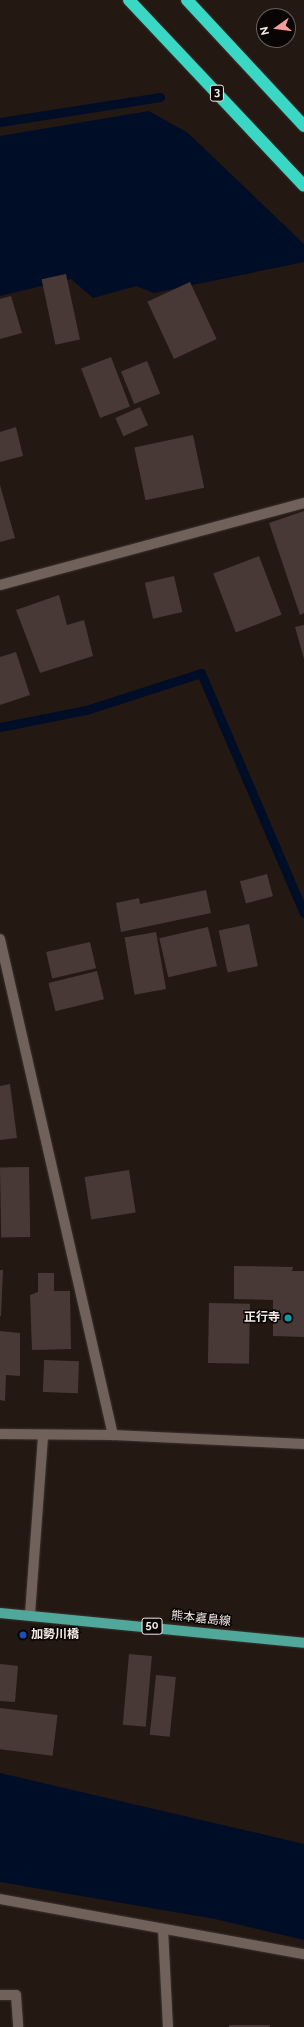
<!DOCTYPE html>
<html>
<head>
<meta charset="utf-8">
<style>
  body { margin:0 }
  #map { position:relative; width:304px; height:2027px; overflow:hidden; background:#241812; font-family:Raleway,"Noto Sans JP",sans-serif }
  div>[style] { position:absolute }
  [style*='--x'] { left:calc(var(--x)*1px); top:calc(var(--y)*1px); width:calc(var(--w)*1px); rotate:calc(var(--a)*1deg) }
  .water>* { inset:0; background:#000d26 }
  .stream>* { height:9px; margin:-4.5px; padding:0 4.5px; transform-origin:4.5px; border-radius:4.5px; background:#000d26 }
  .building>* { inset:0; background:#483937; transform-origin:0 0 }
  .roads { filter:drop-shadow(0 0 1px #3a3230) drop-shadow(0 0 1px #3a3230) }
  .minor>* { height:10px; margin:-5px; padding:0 5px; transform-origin:5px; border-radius:5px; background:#70625b }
  .major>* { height:10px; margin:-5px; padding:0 5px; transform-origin:5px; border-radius:5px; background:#50a89b }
  .highway>* { height:12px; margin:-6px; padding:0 6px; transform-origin:6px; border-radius:6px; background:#3bd7c5 }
  .dots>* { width:11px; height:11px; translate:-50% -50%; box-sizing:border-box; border:2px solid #090504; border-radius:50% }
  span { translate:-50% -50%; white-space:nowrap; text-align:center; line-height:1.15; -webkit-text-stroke:3px #090504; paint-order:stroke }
  .shield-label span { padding:1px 3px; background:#090504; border:1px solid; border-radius:3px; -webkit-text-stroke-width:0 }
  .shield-label { font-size:11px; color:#f3ebe7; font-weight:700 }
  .poi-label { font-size:12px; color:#f3ebe7; font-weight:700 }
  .right { translate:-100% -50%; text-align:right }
  .left { translate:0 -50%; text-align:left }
  .street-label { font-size:12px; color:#f3ebe7 }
  .north { position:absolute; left:256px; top:8px; width:40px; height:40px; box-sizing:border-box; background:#090504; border:1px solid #67615f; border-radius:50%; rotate:256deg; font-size:11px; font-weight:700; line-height:16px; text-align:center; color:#f3ebe7 }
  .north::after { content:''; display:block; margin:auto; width:14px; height:18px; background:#f59b9b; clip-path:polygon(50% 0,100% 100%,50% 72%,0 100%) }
</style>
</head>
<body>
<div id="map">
  <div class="water">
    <i style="clip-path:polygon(149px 111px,188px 133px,304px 244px,304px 262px,154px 293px,136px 286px,93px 298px,71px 279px,0 296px,0 136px)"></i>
    <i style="clip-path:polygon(0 1773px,304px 1844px,304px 1940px,215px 1919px,0 1882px)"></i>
  </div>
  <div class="stream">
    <i style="--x:0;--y:122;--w:162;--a:-8.9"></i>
    <i style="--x:0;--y:727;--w:88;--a:-11.2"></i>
    <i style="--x:86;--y:710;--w:121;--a:-17.8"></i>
    <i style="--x:201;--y:673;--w:261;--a:66.8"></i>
  </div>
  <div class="building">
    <i style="left:66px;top:274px;width:67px;height:25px;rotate:78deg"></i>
    <i style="left:190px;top:282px;width:63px;height:47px;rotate:65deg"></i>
    <i style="clip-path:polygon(11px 296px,22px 333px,0 339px,0 299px)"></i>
    <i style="left:111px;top:357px;width:53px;height:32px;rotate:69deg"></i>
    <i style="left:147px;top:361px;width:35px;height:28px;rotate:68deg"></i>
    <i style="left:140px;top:407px;width:20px;height:27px;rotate:66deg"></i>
    <i style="clip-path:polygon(16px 427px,23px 456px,0 462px,0 432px)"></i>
    <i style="left:193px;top:435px;width:54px;height:60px;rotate:78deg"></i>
    <i style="clip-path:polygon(0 485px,15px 538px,0 542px)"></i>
    <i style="clip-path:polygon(304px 511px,304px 613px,300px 615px,269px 523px)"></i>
    <i style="left:259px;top:556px;width:63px;height:49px;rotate:69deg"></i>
    <i style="left:174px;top:576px;width:37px;height:30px;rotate:77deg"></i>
    <i style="clip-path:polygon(59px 595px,67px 625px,84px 620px,93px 656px,40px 673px,16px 610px)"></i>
    <i style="clip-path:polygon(304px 625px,304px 659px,295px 627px)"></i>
    <i style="clip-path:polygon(16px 652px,30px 695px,0 705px,0 657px)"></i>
    <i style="left:267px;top:874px;width:23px;height:28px;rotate:75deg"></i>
    <i style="clip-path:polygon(206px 890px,211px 913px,121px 932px,116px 903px,139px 898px,140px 904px)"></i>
    <i style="left:249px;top:924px;width:43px;height:31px;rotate:78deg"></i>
    <i style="left:208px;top:927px;width:40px;height:50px;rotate:77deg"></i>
    <i style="left:156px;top:932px;width:58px;height:32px;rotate:80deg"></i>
    <i style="left:90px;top:942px;width:27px;height:45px;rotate:77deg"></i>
    <i style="left:97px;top:971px;width:29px;height:50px;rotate:76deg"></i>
    <i style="clip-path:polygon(10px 1084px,17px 1138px,0 1140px,0 1086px)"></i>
    <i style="left:29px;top:1167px;width:70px;height:29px;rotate:89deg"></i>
    <i style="left:129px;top:1170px;width:43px;height:45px;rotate:81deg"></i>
    <i style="clip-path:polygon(234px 1266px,293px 1267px,292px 1271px,304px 1271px,304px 1337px,273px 1336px,273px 1300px,234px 1299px)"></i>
    <i style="clip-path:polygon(0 1270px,3px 1270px,1px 1316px,0 1316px)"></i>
    <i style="clip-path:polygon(38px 1273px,54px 1273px,54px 1291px,70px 1291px,71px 1349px,32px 1350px,30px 1295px,38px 1292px)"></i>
    <i style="left:209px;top:1303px;width:41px;height:60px;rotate:1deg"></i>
    <i style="clip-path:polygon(0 1331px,20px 1333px,20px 1376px,6px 1375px,5px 1401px,0 1400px)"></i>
    <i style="left:44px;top:1360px;width:35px;height:32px;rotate:2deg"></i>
    <i style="left:129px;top:1654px;width:23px;height:71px;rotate:5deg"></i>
    <i style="clip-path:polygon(0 1664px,18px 1666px,15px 1702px,0 1701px)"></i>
    <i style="left:156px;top:1675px;width:20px;height:60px;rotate:6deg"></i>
    <i style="left:0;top:1708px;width:58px;height:41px;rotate:7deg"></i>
    <i style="left:229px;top:2025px;width:41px;height:2px"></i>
  </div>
  <div class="roads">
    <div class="minor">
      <i style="--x:0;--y:585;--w:315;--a:-15.1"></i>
      <i style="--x:0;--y:939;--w:509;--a:77.17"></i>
      <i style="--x:0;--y:1434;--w:113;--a:0.5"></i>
      <i style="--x:113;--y:1435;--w:191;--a:2.7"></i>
      <i style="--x:30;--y:1614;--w:179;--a:-85.8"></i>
      <i style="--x:0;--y:1899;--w:309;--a:10.3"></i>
      <i style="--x:163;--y:1929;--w:98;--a:87.1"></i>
      <i style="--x:0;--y:1995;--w:16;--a:0"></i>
      <i style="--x:16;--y:1995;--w:32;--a:86"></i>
    </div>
    <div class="major">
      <i style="--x:0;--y:1613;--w:305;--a:5.6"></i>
    </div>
    <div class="highway">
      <i style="--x:129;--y:0;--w:255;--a:46.7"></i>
      <i style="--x:187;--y:0;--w:172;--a:47.1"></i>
    </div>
  </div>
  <div class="dots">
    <i style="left:288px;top:1318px;background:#0f9aa8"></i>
    <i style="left:23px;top:1635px;background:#1a4fb4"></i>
  </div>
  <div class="shield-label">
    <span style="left:217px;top:93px">3</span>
    <span style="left:152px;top:1626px">50</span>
  </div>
  <div class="poi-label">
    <span class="right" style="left:280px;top:1318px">正行寺</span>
    <span class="left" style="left:31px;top:1635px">加勢川橋</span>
  </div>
  <div class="street-label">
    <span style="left:201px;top:1619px;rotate:6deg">熊本嘉島線</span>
  </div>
  <div class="north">N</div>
</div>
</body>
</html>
